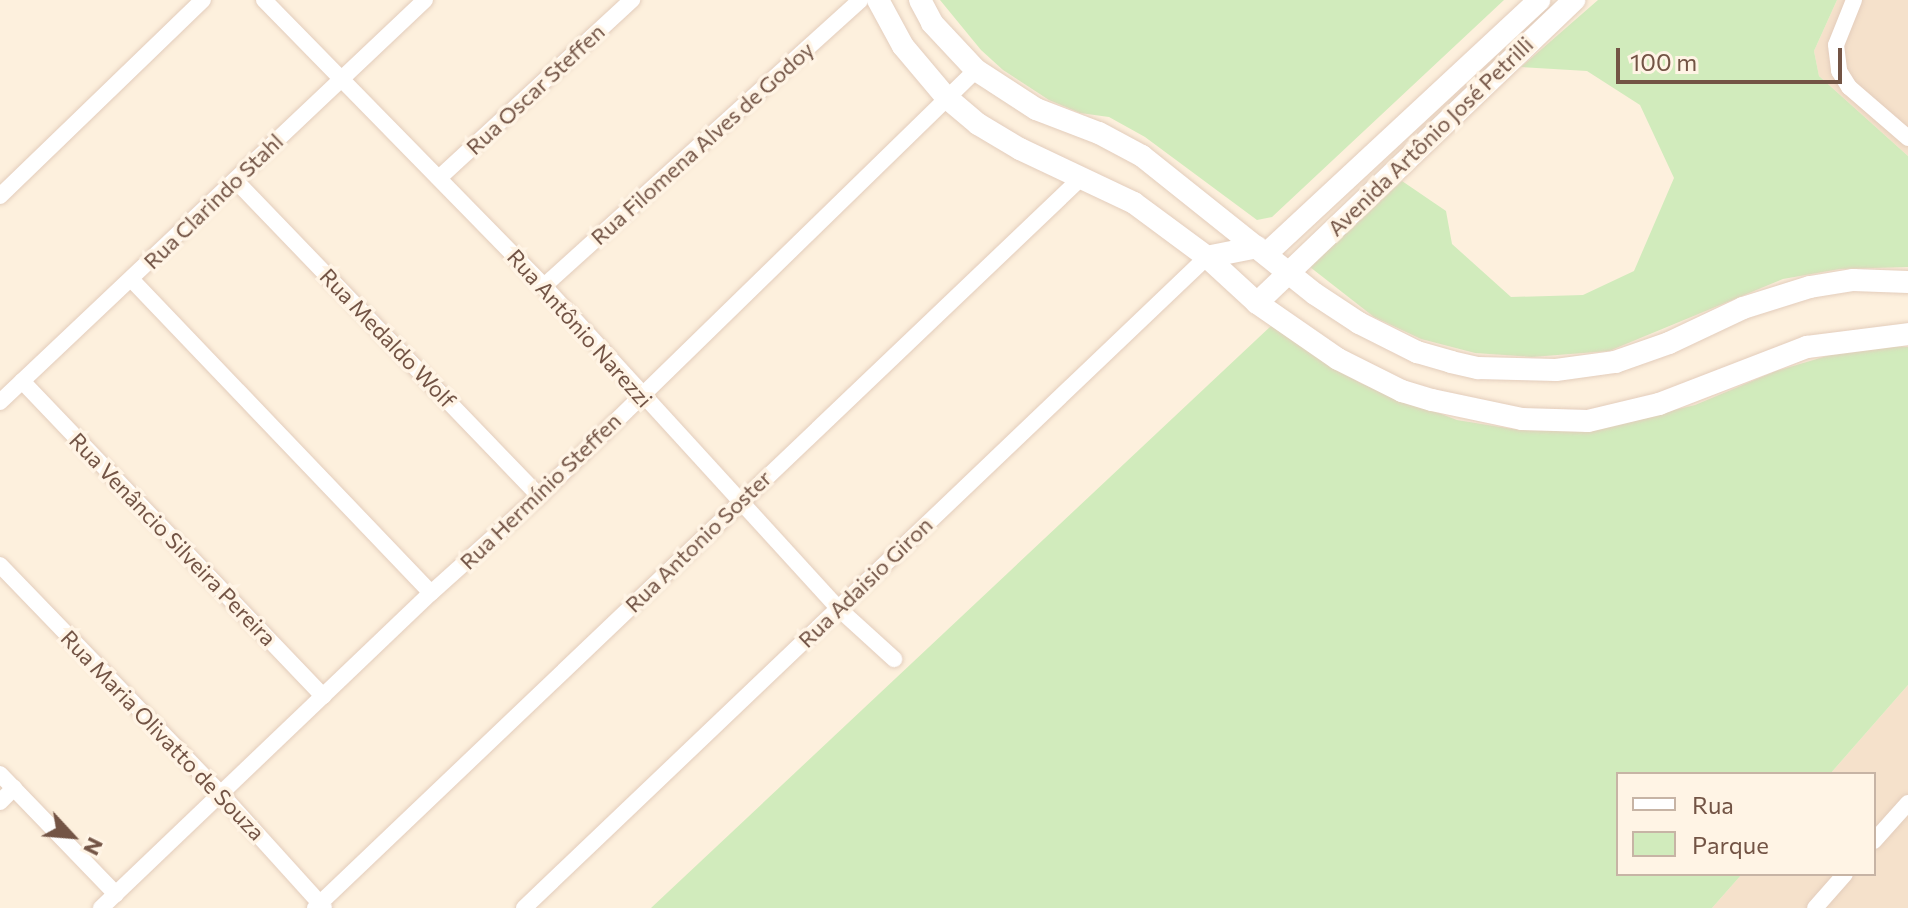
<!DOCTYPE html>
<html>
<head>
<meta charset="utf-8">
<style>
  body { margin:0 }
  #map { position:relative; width:1908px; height:908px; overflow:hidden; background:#fdf0dd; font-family:Commissioner,sans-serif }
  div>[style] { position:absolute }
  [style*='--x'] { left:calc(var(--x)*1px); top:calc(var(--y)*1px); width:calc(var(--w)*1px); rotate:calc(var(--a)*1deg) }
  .residential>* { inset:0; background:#f5e1cb }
  .green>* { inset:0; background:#d1ebbc }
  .roads { filter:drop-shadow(0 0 2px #e3cdbc) drop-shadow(0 0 2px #e3cdbc) }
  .street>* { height:16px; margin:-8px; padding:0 8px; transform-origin:8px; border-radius:8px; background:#fff }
  .secondary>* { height:22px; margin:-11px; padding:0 11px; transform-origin:11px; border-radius:11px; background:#fff }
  span { translate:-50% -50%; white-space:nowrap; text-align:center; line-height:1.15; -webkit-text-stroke:7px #fff4e5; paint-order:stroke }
  .street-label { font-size:22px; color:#735445 }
  .legend { position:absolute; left:1616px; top:772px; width:260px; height:104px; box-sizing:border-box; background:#fff4e5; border:2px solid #c7b4a5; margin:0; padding:10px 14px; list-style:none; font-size:24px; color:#735445 }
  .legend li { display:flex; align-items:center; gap:16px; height:40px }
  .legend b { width:40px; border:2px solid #c7b4a5 }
  .north { position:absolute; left:32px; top:796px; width:80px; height:80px; -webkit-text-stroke:6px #fff4e5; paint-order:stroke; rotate:116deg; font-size:22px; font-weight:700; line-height:32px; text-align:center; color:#735445 }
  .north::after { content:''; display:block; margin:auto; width:28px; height:36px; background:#735445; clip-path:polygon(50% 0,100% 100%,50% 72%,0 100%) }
  .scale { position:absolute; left:1616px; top:48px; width:226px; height:36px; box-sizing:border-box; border:4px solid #735445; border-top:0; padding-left:10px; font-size:24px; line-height:28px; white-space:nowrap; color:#735445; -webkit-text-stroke:6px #fff4e5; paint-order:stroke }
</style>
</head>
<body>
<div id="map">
  <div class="residential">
    <i style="clip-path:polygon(1837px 0,1908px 0,1908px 156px,1819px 76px,1814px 51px)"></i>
    <i style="clip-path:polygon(1908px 685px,1908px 908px,1712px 908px,1742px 874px,1874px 874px,1874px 774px,1830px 774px)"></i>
  </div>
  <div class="green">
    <i style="clip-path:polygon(940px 0,1504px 0,1272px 217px,1257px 220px,1145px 137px,1109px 117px,1080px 113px,1049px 100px,1003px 70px,981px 50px)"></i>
    <i style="clip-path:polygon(1598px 0,1837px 0,1814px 51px,1819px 76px,1908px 156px,1908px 267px,1840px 269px,1783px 279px,1609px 351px,1532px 357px,1475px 353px,1421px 339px,1374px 317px,1310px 267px,1402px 181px,1446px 211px,1452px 244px,1511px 297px,1583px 295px,1634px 271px,1674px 178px,1640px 105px,1587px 71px,1521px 67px)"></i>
    <i style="clip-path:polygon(1272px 325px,1360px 383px,1457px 420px,1519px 430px,1587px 431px,1695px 405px,1776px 371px,1867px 344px,1908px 347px,1908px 685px,1830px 774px,1618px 774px,1618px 874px,1742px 874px,1712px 908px,651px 908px)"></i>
  </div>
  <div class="roads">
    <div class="street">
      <i style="--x:264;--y:0;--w:400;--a:45.6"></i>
      <i style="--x:544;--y:286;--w:436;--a:47.6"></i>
      <i style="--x:838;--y:608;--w:76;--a:42.3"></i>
      <i style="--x:1854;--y:0;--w:48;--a:111.8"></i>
      <i style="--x:1836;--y:45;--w:26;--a:83"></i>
      <i style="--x:1839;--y:71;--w:19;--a:58"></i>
      <i style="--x:1849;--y:87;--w:78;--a:40.8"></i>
      <i style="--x:439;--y:178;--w:263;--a:-42.7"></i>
      <i style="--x:236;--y:181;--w:437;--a:46.1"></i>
      <i style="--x:0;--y:196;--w:282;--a:-44"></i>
      <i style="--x:131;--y:279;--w:434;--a:46.3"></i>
      <i style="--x:544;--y:286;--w:426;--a:-42.1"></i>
      <i style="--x:22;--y:381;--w:436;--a:46.3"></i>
      <i style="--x:0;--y:402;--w:585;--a:-43.41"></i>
      <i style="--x:0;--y:565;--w:320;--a:46"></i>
      <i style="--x:222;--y:795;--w:152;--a:47.9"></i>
      <i style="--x:0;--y:774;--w:167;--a:46"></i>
      <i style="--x:0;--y:802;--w:20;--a:-45"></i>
      <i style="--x:1874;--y:841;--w:51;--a:-48.2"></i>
      <i style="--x:101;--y:908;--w:456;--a:-43.7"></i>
      <i style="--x:431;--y:593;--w:145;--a:-41.9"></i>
      <i style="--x:539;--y:496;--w:610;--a:-44.27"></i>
      <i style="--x:315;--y:908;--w:1060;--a:-43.62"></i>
      <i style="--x:524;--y:908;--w:944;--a:-43.63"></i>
      <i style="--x:1815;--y:908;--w:45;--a:-48.6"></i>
    </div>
    <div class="secondary">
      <i style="--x:878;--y:0;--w:52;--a:61.5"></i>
      <i style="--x:903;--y:46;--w:67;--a:49.9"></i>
      <i style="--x:946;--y:97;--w:42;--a:40.2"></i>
      <i style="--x:978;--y:124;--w:49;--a:30.8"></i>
      <i style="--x:1020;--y:149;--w:126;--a:25.3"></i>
      <i style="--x:1134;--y:203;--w:91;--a:36.5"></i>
      <i style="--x:1207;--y:257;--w:68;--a:42.6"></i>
      <i style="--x:1257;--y:303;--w:98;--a:34.7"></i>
      <i style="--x:1338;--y:359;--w:72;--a:26.6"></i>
      <i style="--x:1402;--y:391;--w:31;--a:17"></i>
      <i style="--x:1432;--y:400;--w:92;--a:11.9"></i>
      <i style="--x:1522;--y:419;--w:66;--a:1.7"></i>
      <i style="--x:1588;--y:421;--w:73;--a:-13.5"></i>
      <i style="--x:1659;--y:404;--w:159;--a:-21.1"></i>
      <i style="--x:1807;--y:347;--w:102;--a:-7.3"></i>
      <i style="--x:920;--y:0;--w:26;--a:62"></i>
      <i style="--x:932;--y:23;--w:64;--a:46.9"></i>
      <i style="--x:976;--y:70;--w:72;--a:33"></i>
      <i style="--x:1036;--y:109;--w:67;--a:20.9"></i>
      <i style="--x:1099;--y:133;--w:49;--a:28.1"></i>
      <i style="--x:1142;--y:156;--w:221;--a:38.6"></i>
      <i style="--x:1315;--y:294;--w:53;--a:33.4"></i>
      <i style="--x:1359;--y:323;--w:65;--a:26.6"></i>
      <i style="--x:1417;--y:352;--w:35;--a:16"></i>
      <i style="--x:1451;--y:362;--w:28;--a:13"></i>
      <i style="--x:1478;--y:368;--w:78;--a:1.5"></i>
      <i style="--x:1556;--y:370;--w:60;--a:-7.7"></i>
      <i style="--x:1615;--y:362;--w:57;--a:-19.4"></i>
      <i style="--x:1669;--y:343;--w:82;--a:-25.3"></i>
      <i style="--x:1743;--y:308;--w:70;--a:-17.4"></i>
      <i style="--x:1810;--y:287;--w:44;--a:-9.2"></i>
      <i style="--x:1853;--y:280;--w:55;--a:2.1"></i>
      <i style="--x:1266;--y:254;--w:373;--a:-42.9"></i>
      <i style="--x:1207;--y:257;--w:51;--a:-11.3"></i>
      <i style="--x:1257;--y:303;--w:439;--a:-43.7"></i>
    </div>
  </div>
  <div class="street-label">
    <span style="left:535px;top:89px;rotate:-43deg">Rua Oscar Steffen</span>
    <span style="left:1430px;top:136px;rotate:-44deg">Avenida Artônio José Petrilli</span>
    <span style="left:702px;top:143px;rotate:-42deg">Rua Filomena Alves de Godoy</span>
    <span style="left:213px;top:201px;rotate:-44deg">Rua Clarindo Stahl</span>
    <span style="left:580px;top:328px;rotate:48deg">Rua Antônio Narezzi</span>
    <span style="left:388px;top:338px;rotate:46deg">Rua Medaldo Wolf</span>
    <span style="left:540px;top:491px;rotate:-44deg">Rua Hermínio Steffen</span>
    <span style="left:173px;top:539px;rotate:46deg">Rua Venâncio Silveira Pereira</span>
    <span style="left:698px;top:541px;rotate:-44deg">Rua Antonio Soster</span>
    <span style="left:865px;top:582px;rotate:-44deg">Rua Adaisio Giron</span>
    <span style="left:163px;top:735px;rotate:46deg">Rua Maria Olivatto de Souza</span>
  </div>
  <ul class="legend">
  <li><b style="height:10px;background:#fff"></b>Rua</li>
  <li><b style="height:22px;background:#d1ebbc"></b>Parque</li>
  </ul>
  <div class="north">N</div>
  <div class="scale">100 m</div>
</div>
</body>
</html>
